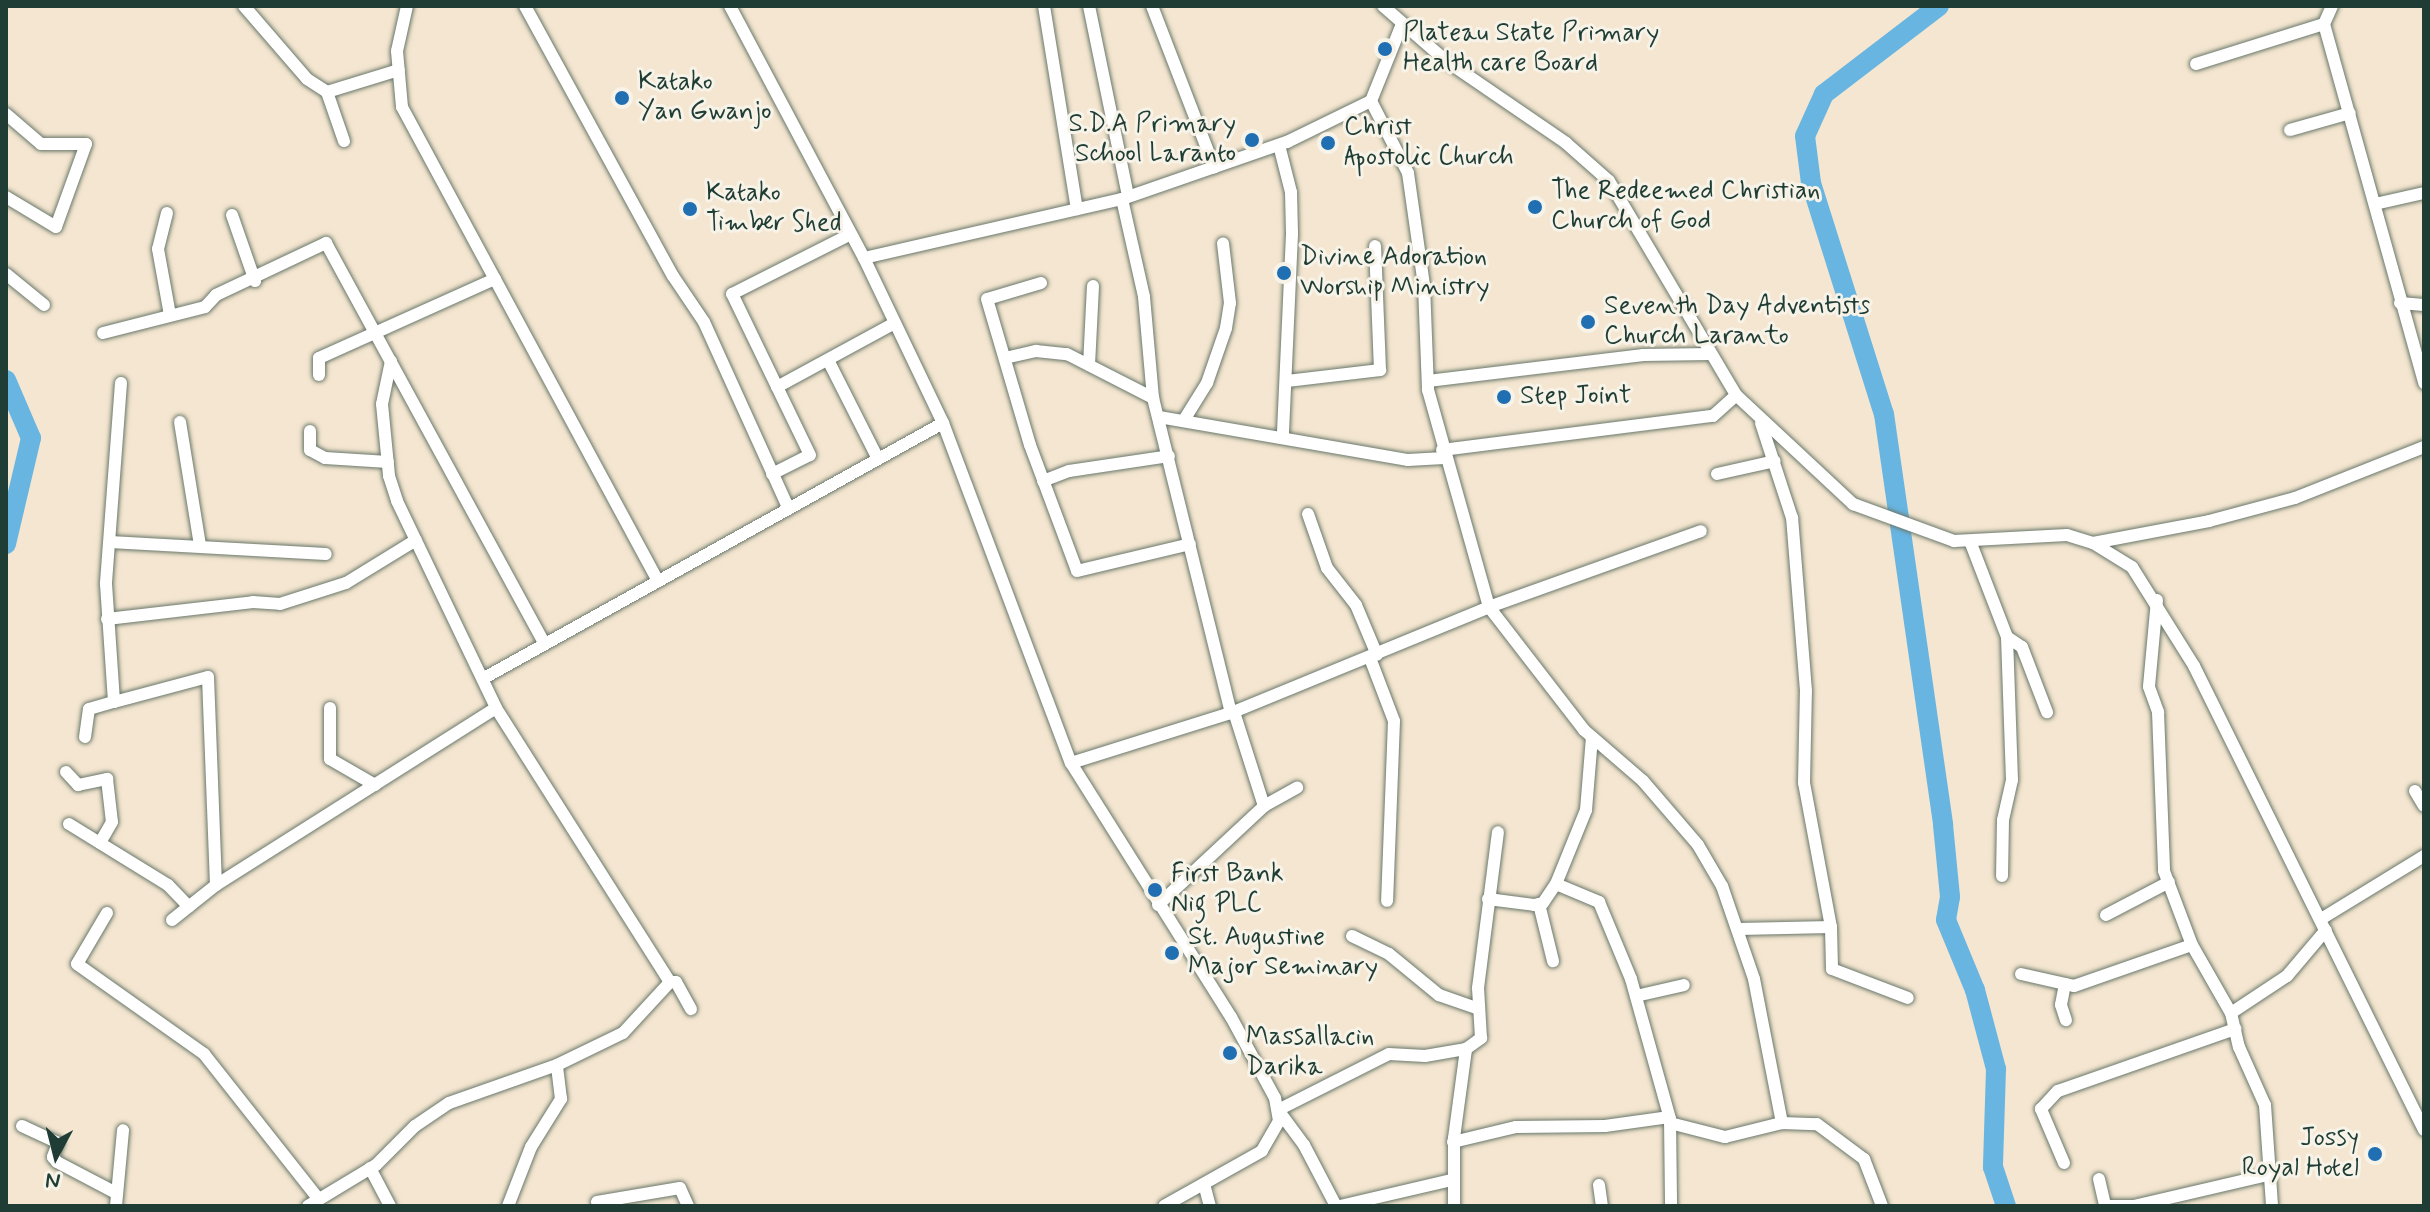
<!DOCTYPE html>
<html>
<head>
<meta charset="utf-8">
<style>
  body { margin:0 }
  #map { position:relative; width:2430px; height:1212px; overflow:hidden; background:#f4e6d0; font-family:Mynerve,sans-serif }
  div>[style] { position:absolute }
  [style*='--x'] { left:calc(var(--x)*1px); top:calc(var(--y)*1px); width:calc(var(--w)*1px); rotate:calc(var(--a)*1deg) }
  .river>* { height:20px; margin:-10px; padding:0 10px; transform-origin:10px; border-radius:10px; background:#68b5e2 }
  .roads { filter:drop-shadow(0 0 2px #6a786b) drop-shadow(0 0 2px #6a786b) }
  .minor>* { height:12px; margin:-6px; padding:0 6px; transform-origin:6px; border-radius:6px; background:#fff }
  .dots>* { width:22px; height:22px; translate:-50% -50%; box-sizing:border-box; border:4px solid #f7f3e8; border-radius:50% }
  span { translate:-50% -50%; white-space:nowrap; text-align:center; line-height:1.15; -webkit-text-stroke:6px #f7f3e8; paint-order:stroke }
  .poi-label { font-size:26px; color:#1f3d34 }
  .left { translate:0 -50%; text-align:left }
  .right { translate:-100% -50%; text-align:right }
  .frame { position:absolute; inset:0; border:8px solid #1f3d34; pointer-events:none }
  .north { position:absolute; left:16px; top:1116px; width:80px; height:80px; -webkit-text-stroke:6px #f7f3e8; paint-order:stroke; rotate:187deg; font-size:22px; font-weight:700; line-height:32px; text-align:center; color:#1f3d34 }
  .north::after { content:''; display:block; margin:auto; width:28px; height:36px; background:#1f3d34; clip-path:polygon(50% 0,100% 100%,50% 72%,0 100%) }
</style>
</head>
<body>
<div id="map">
  <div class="river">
    <i style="--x:1939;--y:6;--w:145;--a:142.6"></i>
    <i style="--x:1824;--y:94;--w:46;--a:114.3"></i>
    <i style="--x:1805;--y:136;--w:47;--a:82.7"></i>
    <i style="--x:1811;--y:183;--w:242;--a:72.5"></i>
    <i style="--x:1884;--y:414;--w:415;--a:81.8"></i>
    <i style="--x:1943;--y:825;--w:72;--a:84.4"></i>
    <i style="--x:1950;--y:897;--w:23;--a:100"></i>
    <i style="--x:1946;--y:920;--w:76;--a:67.5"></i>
    <i style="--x:1975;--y:990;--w:82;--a:75.1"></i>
    <i style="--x:1996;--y:1069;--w:98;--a:91.8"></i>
    <i style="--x:1993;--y:1167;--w:41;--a:71.6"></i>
    <i style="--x:6;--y:380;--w:63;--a:66.7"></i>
    <i style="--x:31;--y:438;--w:109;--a:103.3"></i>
  </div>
  <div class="roads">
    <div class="minor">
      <i style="--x:244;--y:6;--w:96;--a:49.2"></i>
      <i style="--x:307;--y:79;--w:24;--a:33"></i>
      <i style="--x:327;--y:92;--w:52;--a:70.9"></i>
      <i style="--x:407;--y:6;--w:46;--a:102.5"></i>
      <i style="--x:397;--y:51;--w:56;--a:84.9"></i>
      <i style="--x:402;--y:107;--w:539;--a:61.63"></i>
      <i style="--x:525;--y:6;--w:308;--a:61.3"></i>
      <i style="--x:673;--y:276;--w:55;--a:56"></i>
      <i style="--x:704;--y:322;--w:205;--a:65.6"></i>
      <i style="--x:730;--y:6;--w:285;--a:62"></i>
      <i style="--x:864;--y:258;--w:183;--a:64.4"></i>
      <i style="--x:943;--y:423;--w:363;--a:69.4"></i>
      <i style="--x:1071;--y:763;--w:300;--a:57.8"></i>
      <i style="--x:1231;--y:1017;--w:92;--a:61.5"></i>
      <i style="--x:1275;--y:1098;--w:23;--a:80"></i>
      <i style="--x:1279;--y:1121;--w:34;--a:120"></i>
      <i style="--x:1262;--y:1151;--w:112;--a:150.7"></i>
      <i style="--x:1044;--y:6;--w:206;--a:80.8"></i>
      <i style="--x:1089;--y:6;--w:194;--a:78.4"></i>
      <i style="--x:1152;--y:6;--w:173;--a:68.9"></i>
      <i style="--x:1383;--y:6;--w:82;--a:41.1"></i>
      <i style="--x:1445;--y:60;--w:147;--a:34.4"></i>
      <i style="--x:1566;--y:143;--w:57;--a:41.5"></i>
      <i style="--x:1609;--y:181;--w:249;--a:59.3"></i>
      <i style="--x:1736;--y:395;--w:160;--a:43"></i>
      <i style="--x:1853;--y:504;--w:108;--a:20.1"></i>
      <i style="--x:1954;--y:541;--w:113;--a:-3"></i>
      <i style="--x:2067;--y:535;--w:27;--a:17"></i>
      <i style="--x:2093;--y:543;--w:46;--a:31.6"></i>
      <i style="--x:2132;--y:567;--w:117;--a:57.9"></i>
      <i style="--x:2194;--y:666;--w:518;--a:63.63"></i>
      <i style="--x:2324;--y:24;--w:20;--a:-66"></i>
      <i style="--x:2196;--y:64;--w:134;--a:-17.4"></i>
      <i style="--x:2324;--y:24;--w:373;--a:74.4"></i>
      <i style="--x:327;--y:92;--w:75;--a:-17"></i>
      <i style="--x:1371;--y:101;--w:81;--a:62.8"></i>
      <i style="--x:1408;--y:173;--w:113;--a:81.9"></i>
      <i style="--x:1424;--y:285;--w:105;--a:87.8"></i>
      <i style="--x:1428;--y:390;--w:225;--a:74.3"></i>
      <i style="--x:1489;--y:607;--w:155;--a:52.3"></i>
      <i style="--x:1584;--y:730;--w:78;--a:40.8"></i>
      <i style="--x:1643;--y:781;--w:84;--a:49.3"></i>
      <i style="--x:1698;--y:845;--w:48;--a:59.7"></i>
      <i style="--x:1722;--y:886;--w:98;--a:71"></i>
      <i style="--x:1754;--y:979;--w:147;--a:79"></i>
      <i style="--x:6;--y:114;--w:46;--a:40.6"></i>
      <i style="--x:41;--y:144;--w:45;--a:0"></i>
      <i style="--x:86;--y:144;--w:88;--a:109.9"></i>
      <i style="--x:56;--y:227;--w:58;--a:-149"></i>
      <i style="--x:2290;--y:130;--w:62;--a:-15.8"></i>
      <i style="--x:1279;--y:145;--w:49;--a:75.7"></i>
      <i style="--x:1291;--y:192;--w:42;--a:88.6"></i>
      <i style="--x:1292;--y:234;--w:201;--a:92.6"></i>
      <i style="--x:1122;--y:199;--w:100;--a:77.3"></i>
      <i style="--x:1144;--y:297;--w:101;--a:84.9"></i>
      <i style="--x:1153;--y:398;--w:325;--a:76.1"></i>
      <i style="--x:2375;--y:204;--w:50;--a:-12.7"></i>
      <i style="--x:167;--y:213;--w:37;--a:104"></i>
      <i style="--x:158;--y:249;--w:67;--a:79.7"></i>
      <i style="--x:232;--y:215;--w:70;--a:70.8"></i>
      <i style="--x:864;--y:258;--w:265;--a:-12.9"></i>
      <i style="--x:1122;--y:199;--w:175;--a:-19.1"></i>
      <i style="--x:1287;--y:142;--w:93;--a:-26"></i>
      <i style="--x:1371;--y:101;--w:83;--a:-68.1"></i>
      <i style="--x:6;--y:274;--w:49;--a:39.2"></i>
      <i style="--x:1041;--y:283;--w:56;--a:163.5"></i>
      <i style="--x:987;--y:299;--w:152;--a:73.6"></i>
      <i style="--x:1030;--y:445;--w:134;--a:69.5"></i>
      <i style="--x:1077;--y:571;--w:116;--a:-13.4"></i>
      <i style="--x:2400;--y:303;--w:24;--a:5"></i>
      <i style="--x:103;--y:333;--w:105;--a:-14.3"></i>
      <i style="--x:205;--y:307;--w:16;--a:-47"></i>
      <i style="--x:216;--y:295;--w:122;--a:-25.3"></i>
      <i style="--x:326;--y:243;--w:457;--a:61.4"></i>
      <i style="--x:1005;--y:358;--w:32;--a:-13"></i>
      <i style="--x:1036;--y:351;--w:31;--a:6"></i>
      <i style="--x:1067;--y:354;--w:97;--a:27.1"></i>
      <i style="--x:828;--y:360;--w:111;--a:63.2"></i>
      <i style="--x:391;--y:361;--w:44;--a:101.8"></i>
      <i style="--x:382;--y:404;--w:72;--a:84.4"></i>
      <i style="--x:389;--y:476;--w:26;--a:72"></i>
      <i style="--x:397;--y:501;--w:229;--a:64.4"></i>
      <i style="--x:496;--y:708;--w:325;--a:57.6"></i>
      <i style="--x:1089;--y:365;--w:79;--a:-87.1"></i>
      <i style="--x:319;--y:375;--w:17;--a:-90"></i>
      <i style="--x:319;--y:358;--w:193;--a:-24.2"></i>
      <i style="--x:1287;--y:381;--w:94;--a:-6.7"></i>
      <i style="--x:1380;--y:370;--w:124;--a:-92.3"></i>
      <i style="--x:1428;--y:381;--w:217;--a:-6.9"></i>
      <i style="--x:1643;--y:355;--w:67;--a:-0.9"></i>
      <i style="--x:121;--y:383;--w:202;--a:94.3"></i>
      <i style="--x:106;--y:584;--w:118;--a:86.1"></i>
      <i style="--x:114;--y:702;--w:97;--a:-14.9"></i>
      <i style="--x:208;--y:677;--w:208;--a:87.8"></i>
      <i style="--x:777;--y:387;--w:134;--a:-28.5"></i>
      <i style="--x:1159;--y:417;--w:253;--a:9.8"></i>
      <i style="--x:1408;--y:460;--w:36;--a:-3"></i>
      <i style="--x:1184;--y:420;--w:44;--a:-58.1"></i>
      <i style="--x:1207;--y:383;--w:58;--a:-70.9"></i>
      <i style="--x:1226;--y:328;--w:25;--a:-81"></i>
      <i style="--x:1230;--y:303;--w:60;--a:-96.7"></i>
      <i style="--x:180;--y:422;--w:126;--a:80.8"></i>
      <i style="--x:310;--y:431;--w:19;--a:90"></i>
      <i style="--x:310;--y:450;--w:17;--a:28"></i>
      <i style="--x:325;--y:458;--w:63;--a:3.6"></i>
      <i style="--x:1442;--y:450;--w:273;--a:-7.2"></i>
      <i style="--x:1713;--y:416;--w:31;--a:-42"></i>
      <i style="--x:772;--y:474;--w:42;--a:-26.6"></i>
      <i style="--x:810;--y:455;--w:179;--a:-115.8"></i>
      <i style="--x:732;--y:294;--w:133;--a:-26.8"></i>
      <i style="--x:1717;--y:474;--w:59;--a:-12.6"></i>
      <i style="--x:1043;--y:481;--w:28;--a:-21"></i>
      <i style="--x:1069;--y:471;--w:101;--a:-8.5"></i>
      <i style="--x:1308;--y:514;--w:57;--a:70.6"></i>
      <i style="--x:1327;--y:568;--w:47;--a:51.9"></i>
      <i style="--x:1356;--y:605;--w:54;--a:67.2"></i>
      <i style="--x:1970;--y:541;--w:103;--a:68.9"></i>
      <i style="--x:2007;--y:637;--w:143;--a:88"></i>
      <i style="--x:2012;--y:780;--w:41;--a:102.7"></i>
      <i style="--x:2003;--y:820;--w:56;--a:91"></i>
      <i style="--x:110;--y:542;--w:216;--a:3.2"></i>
      <i style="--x:2093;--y:543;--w:118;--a:-10.7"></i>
      <i style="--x:2209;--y:521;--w:89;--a:-15"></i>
      <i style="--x:2295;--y:498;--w:139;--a:-21.6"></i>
      <i style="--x:2157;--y:600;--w:87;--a:95.3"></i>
      <i style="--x:2149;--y:687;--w:27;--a:70"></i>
      <i style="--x:2158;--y:712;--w:159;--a:87.8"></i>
      <i style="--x:2164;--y:871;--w:79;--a:69.3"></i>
      <i style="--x:2192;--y:945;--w:78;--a:60.2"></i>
      <i style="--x:2231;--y:1013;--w:35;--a:77"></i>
      <i style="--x:2239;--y:1047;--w:64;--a:65.9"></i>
      <i style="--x:2265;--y:1105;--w:101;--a:86"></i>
      <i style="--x:107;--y:619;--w:147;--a:-6.6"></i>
      <i style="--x:253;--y:602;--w:27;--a:4"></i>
      <i style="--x:280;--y:604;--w:69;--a:-17.7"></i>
      <i style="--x:346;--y:583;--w:82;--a:-31.6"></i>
      <i style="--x:2007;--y:637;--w:18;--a:34"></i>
      <i style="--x:2022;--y:647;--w:70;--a:69"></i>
      <i style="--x:1370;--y:658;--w:67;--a:69.1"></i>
      <i style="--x:1394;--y:721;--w:180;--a:92.2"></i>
      <i style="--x:484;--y:678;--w:525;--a:-29.05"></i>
      <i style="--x:330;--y:708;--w:51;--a:90"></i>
      <i style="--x:330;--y:759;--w:52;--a:30"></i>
      <i style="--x:1234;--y:712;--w:99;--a:72.3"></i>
      <i style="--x:85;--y:737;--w:28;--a:-82"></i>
      <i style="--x:89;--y:709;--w:26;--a:-16"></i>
      <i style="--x:1071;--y:763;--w:168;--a:-17.4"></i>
      <i style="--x:1231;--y:713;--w:279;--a:-22.3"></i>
      <i style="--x:1489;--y:607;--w:225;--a:-19.7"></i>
      <i style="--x:66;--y:772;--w:18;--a:47"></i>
      <i style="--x:78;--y:785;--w:30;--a:-12"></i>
      <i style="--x:107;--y:779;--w:43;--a:83.4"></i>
      <i style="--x:112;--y:822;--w:24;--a:120"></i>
      <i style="--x:2415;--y:791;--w:17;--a:59"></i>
      <i style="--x:69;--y:824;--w:116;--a:31.6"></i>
      <i style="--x:168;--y:885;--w:30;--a:46"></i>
      <i style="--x:1556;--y:884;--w:47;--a:22.7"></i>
      <i style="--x:1599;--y:902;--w:83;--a:67.4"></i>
      <i style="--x:1631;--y:979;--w:145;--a:74.4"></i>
      <i style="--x:1670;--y:1119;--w:87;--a:89.3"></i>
      <i style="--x:1488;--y:899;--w:46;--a:7.4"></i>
      <i style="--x:1534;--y:905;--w:9;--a:-13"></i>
      <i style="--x:1543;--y:903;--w:23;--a:-56"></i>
      <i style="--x:1556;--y:884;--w:80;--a:-67.9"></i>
      <i style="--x:1586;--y:810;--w:73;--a:-85.3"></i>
      <i style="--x:1539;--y:904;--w:59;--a:76.2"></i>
      <i style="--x:1158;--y:905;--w:145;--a:-43"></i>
      <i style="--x:1264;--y:806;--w:38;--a:-29"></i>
      <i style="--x:107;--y:913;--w:59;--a:120.5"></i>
      <i style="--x:77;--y:964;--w:156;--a:35.3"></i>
      <i style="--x:204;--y:1054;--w:182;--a:51.7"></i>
      <i style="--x:2106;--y:915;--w:71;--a:-27.6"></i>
      <i style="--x:2321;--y:919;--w:121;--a:-31.5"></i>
      <i style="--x:172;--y:920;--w:56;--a:-38.5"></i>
      <i style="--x:216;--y:885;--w:331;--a:-32.3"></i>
      <i style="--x:1831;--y:927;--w:42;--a:88.6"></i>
      <i style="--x:1832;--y:969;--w:81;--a:20.9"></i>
      <i style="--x:1739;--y:929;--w:92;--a:-1.2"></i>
      <i style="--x:1831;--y:927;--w:147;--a:-100.6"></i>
      <i style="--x:1804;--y:783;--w:92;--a:-88.8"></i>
      <i style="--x:1806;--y:691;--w:174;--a:-94.6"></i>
      <i style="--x:1792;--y:518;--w:100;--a:-108.1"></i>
      <i style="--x:1352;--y:936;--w:41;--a:25.9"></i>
      <i style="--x:1389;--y:954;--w:65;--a:39.4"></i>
      <i style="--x:1439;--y:995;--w:42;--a:19.3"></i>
      <i style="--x:2021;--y:974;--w:54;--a:12.8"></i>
      <i style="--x:2074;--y:986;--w:125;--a:-19.2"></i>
      <i style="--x:2065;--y:984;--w:21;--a:101"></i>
      <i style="--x:2061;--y:1005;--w:16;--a:72"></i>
      <i style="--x:1636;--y:996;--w:49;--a:-12.9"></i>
      <i style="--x:2231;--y:1013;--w:67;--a:-33.5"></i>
      <i style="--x:2287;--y:976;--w:60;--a:-49.7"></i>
      <i style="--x:1670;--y:1123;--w:57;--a:14.3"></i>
      <i style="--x:1725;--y:1137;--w:59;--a:-13.8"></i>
      <i style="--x:1782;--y:1123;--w:35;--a:2"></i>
      <i style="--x:1817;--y:1124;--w:59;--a:36.7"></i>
      <i style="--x:1864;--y:1159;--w:50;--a:69"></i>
      <i style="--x:22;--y:1126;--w:40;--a:25"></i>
      <i style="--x:58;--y:1143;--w:15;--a:110"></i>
      <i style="--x:53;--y:1157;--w:6;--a:51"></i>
      <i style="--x:57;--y:1162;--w:67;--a:27.7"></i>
      <i style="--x:1453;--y:1142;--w:65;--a:-13.4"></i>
      <i style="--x:1516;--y:1127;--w:89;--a:-0.6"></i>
      <i style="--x:1605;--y:1126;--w:65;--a:-8"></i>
      <i style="--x:2064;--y:1163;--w:59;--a:-113.1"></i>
      <i style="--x:2041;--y:1109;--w:25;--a:-47"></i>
      <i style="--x:2058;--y:1091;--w:188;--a:-19.3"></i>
      <i style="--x:370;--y:1168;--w:43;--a:62.2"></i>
      <i style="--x:2099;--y:1179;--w:26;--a:77"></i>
      <i style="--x:1204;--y:1184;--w:23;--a:75"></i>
      <i style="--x:1599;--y:1185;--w:21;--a:82"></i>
      <i style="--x:597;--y:1202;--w:84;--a:-9.6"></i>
      <i style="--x:680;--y:1188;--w:20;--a:66"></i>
      <i style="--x:116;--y:1206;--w:76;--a:-84.7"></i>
      <i style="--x:308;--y:1206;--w:79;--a:-31.1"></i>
      <i style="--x:376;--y:1165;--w:55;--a:-45"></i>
      <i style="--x:415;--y:1126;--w:41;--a:-34.1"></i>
      <i style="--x:449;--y:1103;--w:114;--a:-19.4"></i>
      <i style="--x:557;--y:1065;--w:73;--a:-25.9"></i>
      <i style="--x:623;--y:1033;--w:69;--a:-47.3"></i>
      <i style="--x:670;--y:982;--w:6;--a:0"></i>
      <i style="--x:676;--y:982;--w:31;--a:61"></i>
      <i style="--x:508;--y:1206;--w:63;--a:-68.7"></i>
      <i style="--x:531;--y:1147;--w:57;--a:-58"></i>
      <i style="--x:561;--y:1099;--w:34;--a:-97"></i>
      <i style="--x:1336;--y:1206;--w:69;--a:-117.7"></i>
      <i style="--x:1304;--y:1145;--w:44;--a:-126.6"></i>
      <i style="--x:1278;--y:1110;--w:124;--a:-26.8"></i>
      <i style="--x:1389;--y:1054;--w:36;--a:3"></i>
      <i style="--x:1425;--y:1056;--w:42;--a:-9.7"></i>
      <i style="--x:1466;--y:1049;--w:19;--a:-36"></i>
      <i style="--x:1481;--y:1038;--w:50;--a:-93.4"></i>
      <i style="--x:1478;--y:988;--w:157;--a:-82.7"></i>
      <i style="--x:1340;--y:1206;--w:115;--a:-13.1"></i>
      <i style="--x:1454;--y:1206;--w:68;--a:-90"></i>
      <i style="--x:1454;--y:1138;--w:90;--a:-82.3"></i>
      <i style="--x:2105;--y:1206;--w:29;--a:0"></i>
      <i style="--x:2134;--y:1206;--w:137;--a:-13.1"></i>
    </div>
  </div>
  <div class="dots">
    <i style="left:1385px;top:49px;background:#1f6fb2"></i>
    <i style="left:622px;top:98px;background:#1f6fb2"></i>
    <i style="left:1252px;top:140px;background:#1f6fb2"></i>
    <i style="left:1328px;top:143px;background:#1f6fb2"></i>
    <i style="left:1535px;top:207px;background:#1f6fb2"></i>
    <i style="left:690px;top:209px;background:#1f6fb2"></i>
    <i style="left:1284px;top:273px;background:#1f6fb2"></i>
    <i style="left:1588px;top:322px;background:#1f6fb2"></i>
    <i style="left:1504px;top:397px;background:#1f6fb2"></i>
    <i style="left:1155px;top:890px;background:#1f6fb2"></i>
    <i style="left:1172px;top:953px;background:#1f6fb2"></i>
    <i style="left:1230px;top:1053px;background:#1f6fb2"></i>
    <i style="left:2375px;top:1154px;background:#1f6fb2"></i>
  </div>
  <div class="poi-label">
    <span class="left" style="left:1403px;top:49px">Plateau State Primary<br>Health care Board</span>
    <span class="left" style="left:638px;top:98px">Katako<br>Yan Gwanjo</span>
    <span class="right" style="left:1236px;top:140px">S.D.A Primary<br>School Laranto</span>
    <span class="left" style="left:1344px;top:143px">Christ<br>Apostolic Church</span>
    <span class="left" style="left:1551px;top:207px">The Redeemed Christian<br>Church of God</span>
    <span class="left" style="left:706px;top:209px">Katako<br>Timber Shed</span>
    <span class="left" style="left:1300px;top:273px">Divine Adoration<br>Worship Ministry</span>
    <span class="left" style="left:1604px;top:322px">Seventh Day Adventists<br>Church Laranto</span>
    <span class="left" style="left:1520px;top:397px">Step Joint</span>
    <span class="left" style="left:1171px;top:890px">First Bank<br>Nig PLC</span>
    <span class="left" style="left:1188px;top:953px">St. Augustine<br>Major Seminary</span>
    <span class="left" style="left:1246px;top:1053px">Massallacin<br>Darika</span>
    <span class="right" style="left:2359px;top:1154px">Jossy<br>Royal Hotel</span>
  </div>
  <div class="frame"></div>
  <div class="north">N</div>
</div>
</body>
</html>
